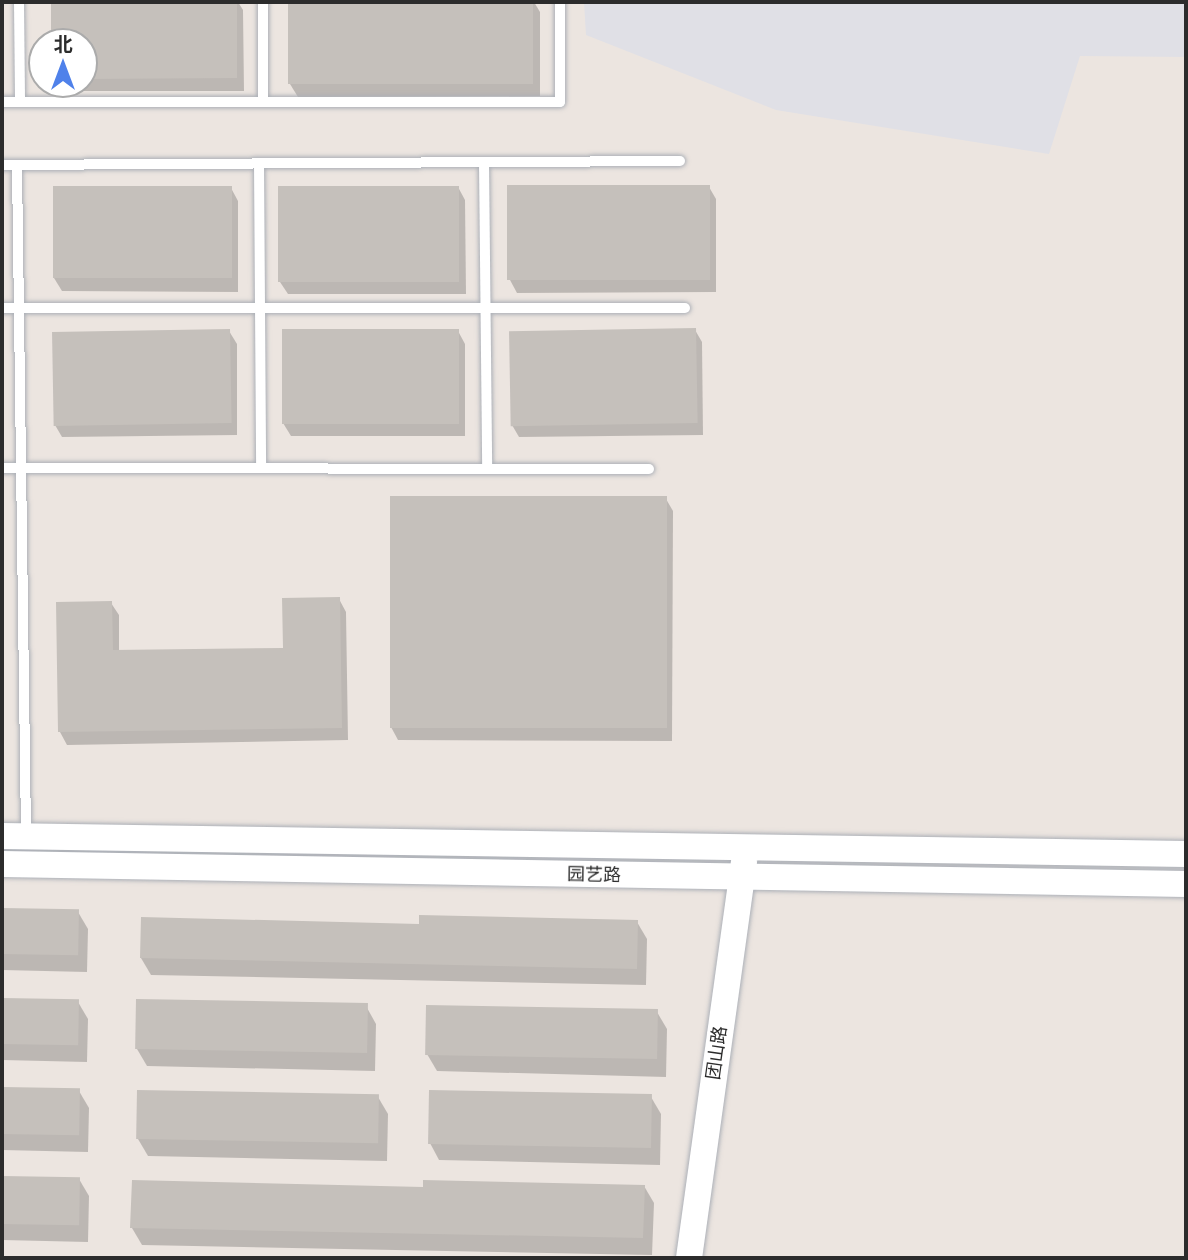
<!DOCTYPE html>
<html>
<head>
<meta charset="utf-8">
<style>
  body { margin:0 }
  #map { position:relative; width:1188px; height:1260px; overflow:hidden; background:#ece5e0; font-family:"Archivo Narrow","Noto Sans SC",sans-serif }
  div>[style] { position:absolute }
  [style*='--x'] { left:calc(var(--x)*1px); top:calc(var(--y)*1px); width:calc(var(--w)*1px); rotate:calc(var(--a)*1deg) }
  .industrial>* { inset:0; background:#e0e0e6 }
  .shadow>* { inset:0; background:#0003 }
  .building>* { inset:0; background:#c5c0bb; transform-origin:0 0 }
  .roads { filter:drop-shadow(0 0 2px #acb0b7) drop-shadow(0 0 2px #acb0b7) }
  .service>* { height:10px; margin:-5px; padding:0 5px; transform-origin:5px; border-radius:5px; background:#fff }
  .tertiary>* { height:26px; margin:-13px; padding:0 13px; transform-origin:13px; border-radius:13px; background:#fff }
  span { translate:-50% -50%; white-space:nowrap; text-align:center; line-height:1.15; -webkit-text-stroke:5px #fff; paint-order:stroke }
  .street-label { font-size:18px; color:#2c2c2c }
  .frame { position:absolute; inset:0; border:4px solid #2c2c2c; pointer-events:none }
  .north { position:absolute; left:28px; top:28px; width:70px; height:70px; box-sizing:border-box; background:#fff; border:2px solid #ababab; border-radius:50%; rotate:0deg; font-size:19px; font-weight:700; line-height:28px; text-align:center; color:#2c2c2c }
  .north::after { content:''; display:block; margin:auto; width:24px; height:32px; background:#4f81ea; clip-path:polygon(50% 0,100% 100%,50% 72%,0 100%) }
</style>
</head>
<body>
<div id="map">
  <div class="industrial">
    <i style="clip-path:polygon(584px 2px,1186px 2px,1186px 57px,1080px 56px,1049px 154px,776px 110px,586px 35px)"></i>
  </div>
  <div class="shadow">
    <i style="clip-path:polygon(53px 2px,238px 2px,243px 10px,244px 91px,60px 91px,56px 84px,84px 84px,84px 42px,53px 42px)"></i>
    <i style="clip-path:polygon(290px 2px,534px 2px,540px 12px,540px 96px,298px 97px,290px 84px)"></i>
    <i style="clip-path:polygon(458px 187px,465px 200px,466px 294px,288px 294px,280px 282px)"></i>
    <i style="clip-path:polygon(709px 187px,716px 199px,716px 292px,517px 293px,510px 280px)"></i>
    <i style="clip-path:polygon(231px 188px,238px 201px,238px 292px,62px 291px,54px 278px)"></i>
    <i style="clip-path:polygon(695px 330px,702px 342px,703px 435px,519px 437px,512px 425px)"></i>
    <i style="clip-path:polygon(229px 331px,237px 344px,237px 435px,62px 437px,55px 425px)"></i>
    <i style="clip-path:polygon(458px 331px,465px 344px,465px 436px,291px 436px,283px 423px)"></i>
    <i style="clip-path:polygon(666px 499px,673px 511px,672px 741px,398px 740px,391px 727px)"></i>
    <i style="clip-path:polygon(339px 599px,346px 612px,348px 740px,67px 745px,60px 732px,58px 604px,111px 603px,119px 615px,119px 652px,285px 649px)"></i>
    <i style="clip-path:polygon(2px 910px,78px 912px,88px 929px,87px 972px,2px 970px)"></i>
    <i style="clip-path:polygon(637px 922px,647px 939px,646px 985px,151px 975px,141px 958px,421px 925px)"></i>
    <i style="clip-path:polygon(2px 1000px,78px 1002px,88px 1019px,87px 1062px,2px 1060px)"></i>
    <i style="clip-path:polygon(366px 1006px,376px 1024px,375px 1071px,147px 1066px,137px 1049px)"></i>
    <i style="clip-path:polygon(657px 1012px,667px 1029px,666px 1077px,437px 1071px,427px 1054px)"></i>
    <i style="clip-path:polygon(2px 1089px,79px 1091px,89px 1108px,88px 1152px,2px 1150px)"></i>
    <i style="clip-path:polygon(378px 1097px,388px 1114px,387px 1161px,148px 1156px,138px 1139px)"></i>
    <i style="clip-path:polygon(651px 1097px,661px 1114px,660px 1165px,439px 1160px,430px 1143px)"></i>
    <i style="clip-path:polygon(2px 1177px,79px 1179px,89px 1196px,88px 1242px,2px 1240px)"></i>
    <i style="clip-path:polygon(644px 1186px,654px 1203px,652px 1255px,142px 1245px,132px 1228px,424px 1189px)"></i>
  </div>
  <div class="building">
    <i style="clip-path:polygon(51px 2px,237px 2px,237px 78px,84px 79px,84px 42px,51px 42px)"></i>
    <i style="left:288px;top:2px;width:245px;height:82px"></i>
    <i style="left:710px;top:185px;width:95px;height:203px;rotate:90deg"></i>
    <i style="left:53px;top:186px;width:179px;height:92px"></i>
    <i style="left:278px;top:186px;width:181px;height:96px"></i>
    <i style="left:696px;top:328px;width:95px;height:187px;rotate:89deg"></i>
    <i style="left:230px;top:329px;width:94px;height:178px;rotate:89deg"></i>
    <i style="left:282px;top:329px;width:177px;height:95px"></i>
    <i style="left:390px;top:496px;width:277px;height:232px"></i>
    <i style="clip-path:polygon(340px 597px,342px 728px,58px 732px,56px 602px,112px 601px,113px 650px,283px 648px,282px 598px)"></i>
    <i style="left:2px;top:908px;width:77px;height:46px;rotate:1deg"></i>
    <i style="clip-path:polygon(419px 915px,638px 920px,637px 969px,140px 958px,141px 917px,419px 924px)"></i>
    <i style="left:2px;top:998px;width:77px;height:46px;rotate:1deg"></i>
    <i style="left:136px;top:999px;width:232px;height:50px;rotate:1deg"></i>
    <i style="left:426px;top:1005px;width:232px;height:50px;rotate:1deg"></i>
    <i style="left:2px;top:1087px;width:78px;height:47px;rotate:1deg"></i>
    <i style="left:137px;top:1090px;width:242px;height:49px;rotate:1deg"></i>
    <i style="left:429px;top:1090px;width:223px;height:54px;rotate:1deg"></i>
    <i style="left:2px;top:1176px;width:78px;height:48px;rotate:1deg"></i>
    <i style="clip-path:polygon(132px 1180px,423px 1187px,423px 1180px,645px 1185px,643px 1238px,130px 1228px)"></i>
  </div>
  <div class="roads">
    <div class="service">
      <i style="--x:19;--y:2;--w:100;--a:89.4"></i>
      <i style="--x:263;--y:2;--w:100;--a:90"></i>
      <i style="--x:2;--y:102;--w:558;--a:0"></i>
      <i style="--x:560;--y:102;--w:100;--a:-90"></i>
      <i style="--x:484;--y:162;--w:306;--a:89.4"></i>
      <i style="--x:259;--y:163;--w:305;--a:89.6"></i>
      <i style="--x:2;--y:165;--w:678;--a:-0.34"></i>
      <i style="--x:17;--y:165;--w:671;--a:89.23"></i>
      <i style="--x:2;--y:308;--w:683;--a:0"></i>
      <i style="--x:2;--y:468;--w:647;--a:0.09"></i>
    </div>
    <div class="tertiary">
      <i style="--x:2;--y:836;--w:1184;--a:0.87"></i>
      <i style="--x:2;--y:864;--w:1184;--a:0.97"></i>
      <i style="--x:689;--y:1258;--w:401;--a:-82.1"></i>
    </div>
  </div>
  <div class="street-label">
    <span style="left:594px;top:875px;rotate:1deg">园艺路</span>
    <span style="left:717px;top:1053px;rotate:-82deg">团山路</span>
  </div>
  <div class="frame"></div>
  <div class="north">北</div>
</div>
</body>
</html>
